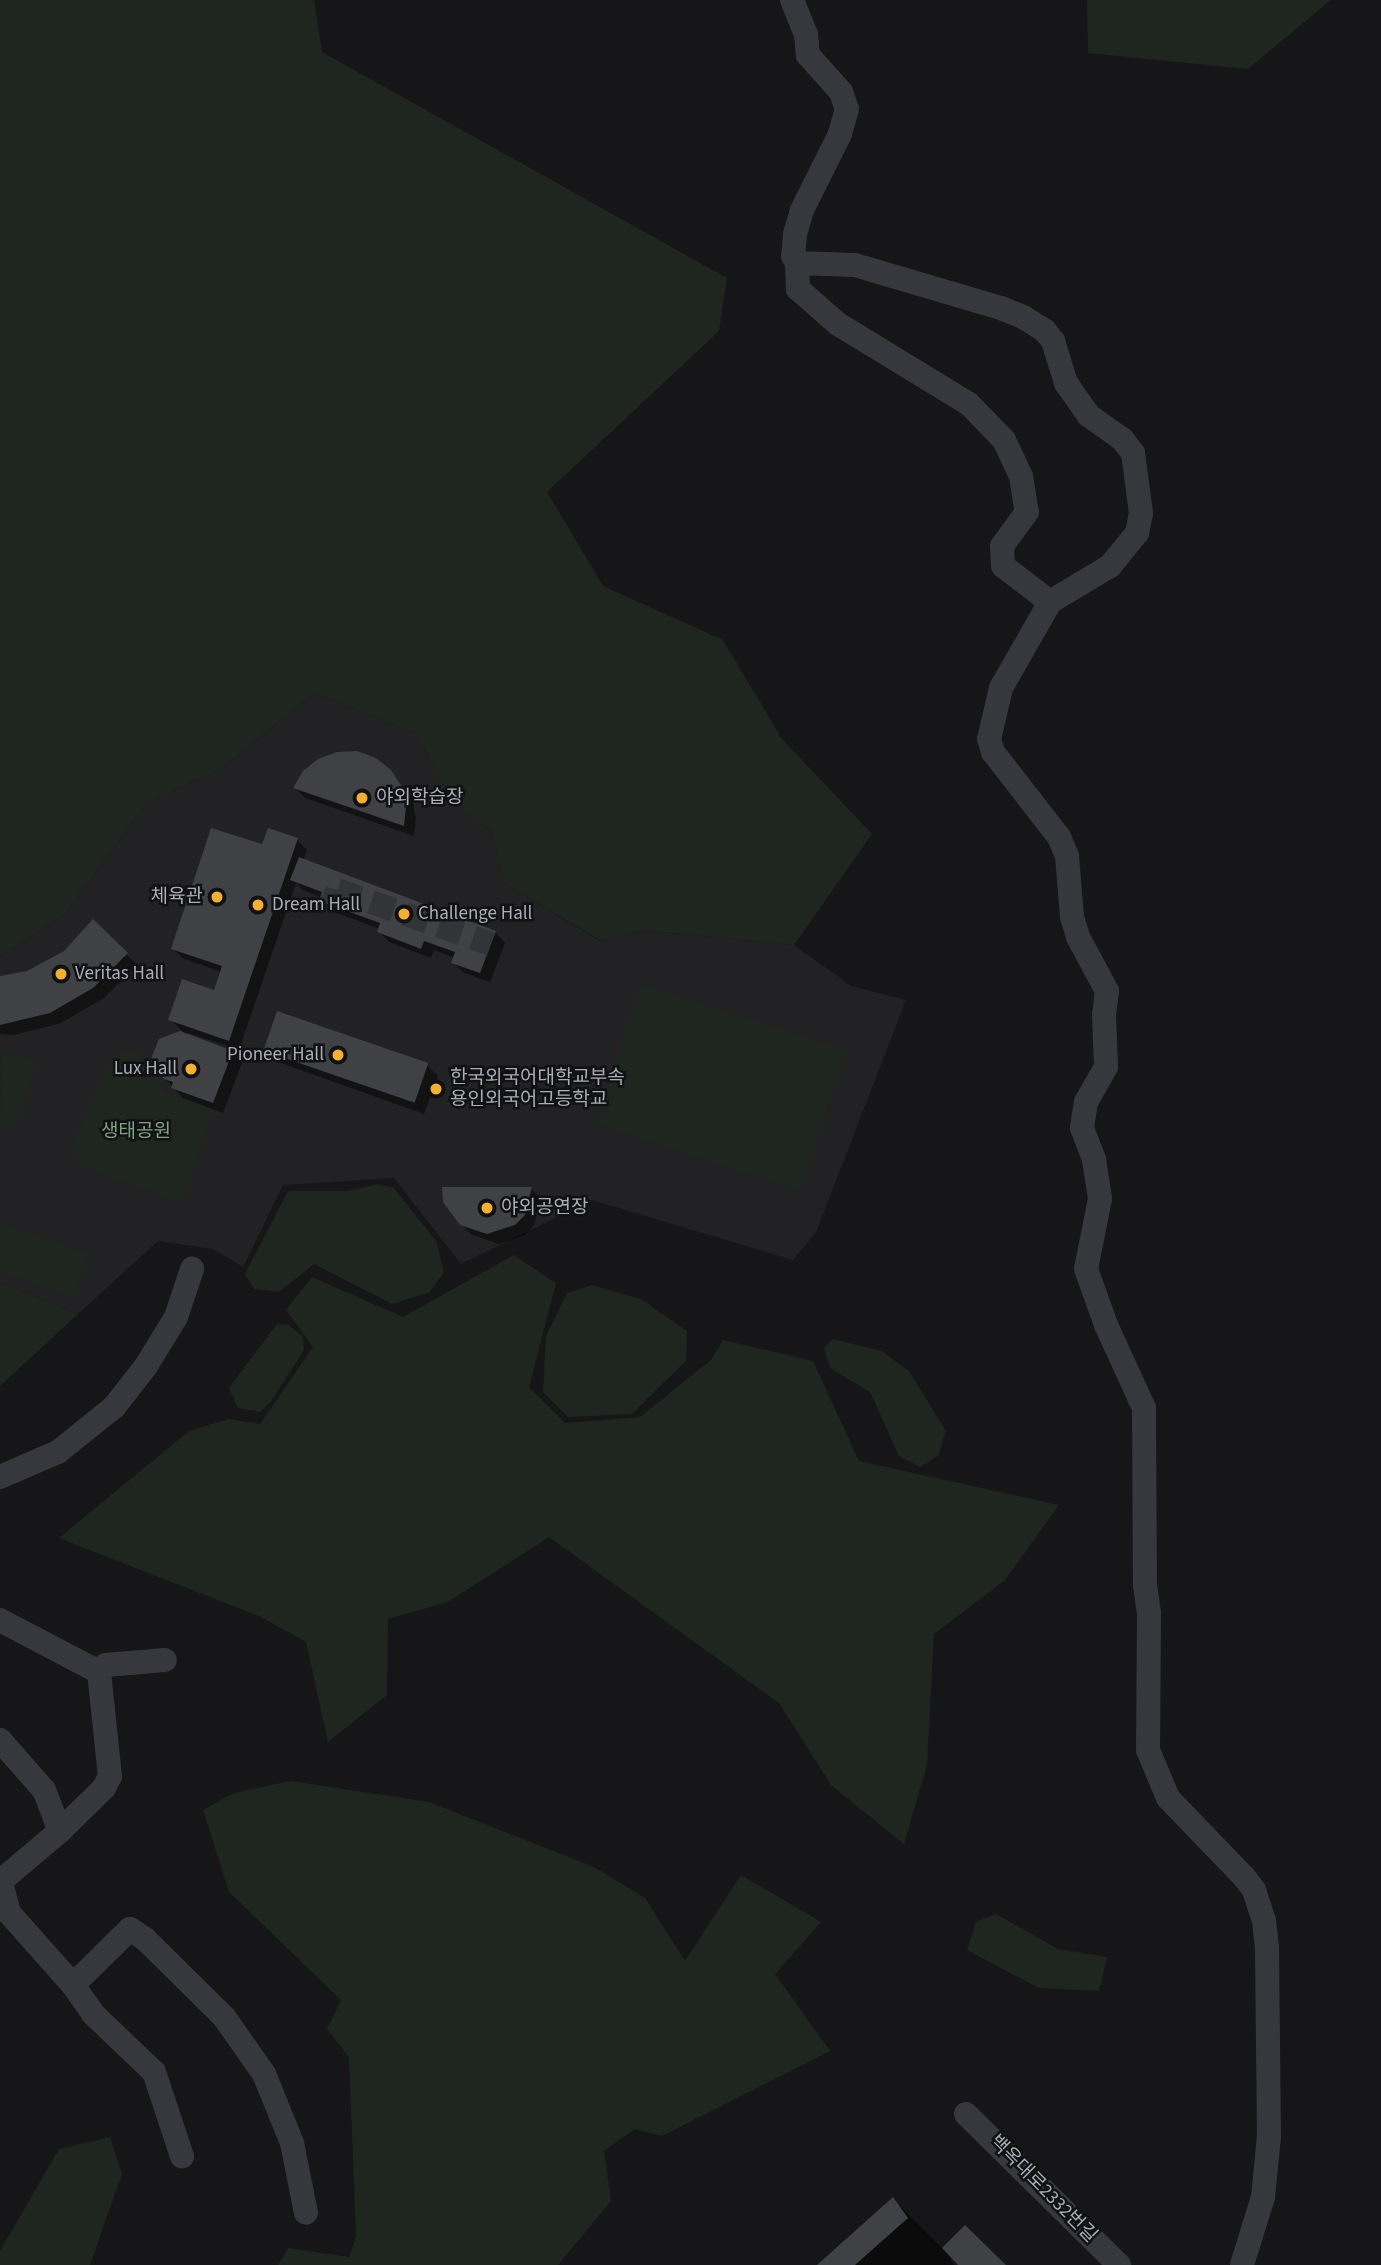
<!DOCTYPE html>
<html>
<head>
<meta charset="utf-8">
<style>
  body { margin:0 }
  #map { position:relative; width:1381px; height:2265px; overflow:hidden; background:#161618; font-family:"Source Sans 3","Noto Sans KR",sans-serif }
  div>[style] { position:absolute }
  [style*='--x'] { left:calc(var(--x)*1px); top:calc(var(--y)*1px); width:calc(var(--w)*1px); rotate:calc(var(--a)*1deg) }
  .built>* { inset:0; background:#222225 }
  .green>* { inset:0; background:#1e261f; transform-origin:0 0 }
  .shadow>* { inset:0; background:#0007 }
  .building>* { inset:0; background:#404145; transform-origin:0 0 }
  .minor-tunnel>* { height:24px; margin-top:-12px; transform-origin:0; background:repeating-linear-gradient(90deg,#333438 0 24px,transparent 0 36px) }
  .minor>* { height:24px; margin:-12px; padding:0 12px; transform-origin:12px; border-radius:12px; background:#37383d }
  .dots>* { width:19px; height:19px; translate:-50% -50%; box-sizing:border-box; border:4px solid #111113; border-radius:50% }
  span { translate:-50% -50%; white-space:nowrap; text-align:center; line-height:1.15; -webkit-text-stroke:5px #111113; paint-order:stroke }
  .poi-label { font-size:19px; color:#a8adb8 }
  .left { translate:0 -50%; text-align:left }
  .right { translate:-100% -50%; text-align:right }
  .park-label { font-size:19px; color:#7fa381 }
  .street-label { font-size:19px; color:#a8adb8 }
</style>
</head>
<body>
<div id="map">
  <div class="built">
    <i style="clip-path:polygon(314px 693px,417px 734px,450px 802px,491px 830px,504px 883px,600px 941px,643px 930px,794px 945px,851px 986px,906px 1000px,816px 1232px,793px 1260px,592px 1200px,461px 1264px,394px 1178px,283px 1185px,243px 1267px,213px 1249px,158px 1241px,78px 1314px,0 1282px,0 956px,65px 914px,146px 804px,222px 768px)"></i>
  </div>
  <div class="green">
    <i style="clip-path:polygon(0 0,314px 0,322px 52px,727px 278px,719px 331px,547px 492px,603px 586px,723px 640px,782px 739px,872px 834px,794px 945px,644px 930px,601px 941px,504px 883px,491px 830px,450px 802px,417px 734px,314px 693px,222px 768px,146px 804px,65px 914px,0 956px)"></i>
    <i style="clip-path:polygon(1087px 0,1331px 0,1248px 69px,1088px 53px)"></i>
    <i style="left:641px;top:984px;width:215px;height:147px;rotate:18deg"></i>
    <i style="clip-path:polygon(2px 1050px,38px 1063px,13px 1132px,0 1127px)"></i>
    <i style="clip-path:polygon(123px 1050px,138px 1050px,165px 1092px,215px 1110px,182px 1203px,81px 1166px,75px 1154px,73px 1141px,111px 1060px)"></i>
    <i style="clip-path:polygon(378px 1184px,394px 1188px,436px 1241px,444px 1272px,430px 1292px,392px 1304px,314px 1264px,279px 1292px,254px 1289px,245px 1274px,288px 1191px,348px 1191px)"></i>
    <i style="clip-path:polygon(0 1222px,90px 1254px,74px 1298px,0 1271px)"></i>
    <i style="clip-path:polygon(514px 1255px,556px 1283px,529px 1387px,565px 1423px,640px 1417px,711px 1360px,723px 1340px,813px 1361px,859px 1461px,1059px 1505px,1005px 1580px,934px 1634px,927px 1765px,904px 1844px,831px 1785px,779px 1703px,549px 1537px,448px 1602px,388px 1619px,387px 1695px,328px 1742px,306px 1642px,261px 1617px,59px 1538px,189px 1431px,229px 1419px,260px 1424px,313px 1347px,286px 1310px,312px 1277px,403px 1317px)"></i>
    <i style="clip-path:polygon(0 1282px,78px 1314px,0 1386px)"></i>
    <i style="clip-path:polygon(592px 1285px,641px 1299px,687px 1331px,686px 1361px,632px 1414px,568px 1417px,543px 1392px,546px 1336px,567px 1293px)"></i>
    <i style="clip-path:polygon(277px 1324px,289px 1325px,303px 1337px,304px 1350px,270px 1403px,260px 1412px,238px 1408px,229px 1388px)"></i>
    <i style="clip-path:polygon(833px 1339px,882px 1351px,909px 1371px,946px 1431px,938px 1456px,920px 1467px,899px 1456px,870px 1392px,830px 1368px,824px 1348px)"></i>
    <i style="clip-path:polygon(291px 1781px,429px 1802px,594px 1867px,645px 1898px,685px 1961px,741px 1875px,821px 1922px,775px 1974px,830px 2051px,662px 2136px,635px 2129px,604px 2151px,611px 2201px,558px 2265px,278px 2265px,288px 2248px,349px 2257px,356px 2237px,349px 2057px,327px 2029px,341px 2000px,229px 1892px,203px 1810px,234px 1793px)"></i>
    <i style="clip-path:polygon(996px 1914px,1058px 1949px,1107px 1957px,1099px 1991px,1039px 1988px,967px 1950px,976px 1922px)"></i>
    <i style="clip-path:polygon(110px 2137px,122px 2174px,90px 2265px,0 2265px,0 2251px,59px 2149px)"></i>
  </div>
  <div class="shadow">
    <i style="clip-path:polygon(390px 772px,412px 799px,416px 818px,414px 836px,305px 798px,295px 788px)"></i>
    <i style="clip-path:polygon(297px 840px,307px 850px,303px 861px,495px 932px,505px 943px,490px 982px,464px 973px,453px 962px,455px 958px,434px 950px,431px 958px,389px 942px,379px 932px,380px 929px,331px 911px,322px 898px,303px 890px,296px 883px,239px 1050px,188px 1033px,187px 1036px,232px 1052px,242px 1063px,223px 1113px,183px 1098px,159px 1072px,156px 1048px,166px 1036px,183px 1032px,170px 1019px,215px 992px,222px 972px,184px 959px,173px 949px,263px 847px)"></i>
    <i style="clip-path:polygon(93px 922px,137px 965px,104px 998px,61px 1023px,14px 1035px,0 1034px,0 978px,28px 973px,65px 952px)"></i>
    <i style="clip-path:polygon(265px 1051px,427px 1065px,438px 1076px,424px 1114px,275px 1061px)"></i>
    <i style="clip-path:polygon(531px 1188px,541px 1199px,534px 1225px,525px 1235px,499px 1244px,472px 1235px,461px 1224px)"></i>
    <i style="clip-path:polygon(893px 2199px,943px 2249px,965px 2228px,1003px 2265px,961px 2265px,946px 2250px,954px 2265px,819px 2265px)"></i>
  </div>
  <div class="building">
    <i style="clip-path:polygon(357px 751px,376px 758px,391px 770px,402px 787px,406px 807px,404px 826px,293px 788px,303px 771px,318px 759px,337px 752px)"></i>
    <i style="clip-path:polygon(211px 828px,262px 844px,268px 828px,298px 838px,229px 1041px,168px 1020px,182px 979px,214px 990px,222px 966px,171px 949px)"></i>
    <i style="clip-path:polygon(299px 857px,496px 931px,480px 973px,451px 963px,455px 952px,424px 941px,421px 949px,377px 932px,380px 923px,319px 901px,322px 892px,290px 880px)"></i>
    <i style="clip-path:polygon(93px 919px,128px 953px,93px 988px,50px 1013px,0 1025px,0 976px,27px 971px,64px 951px)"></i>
    <i style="left:277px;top:1011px;width:160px;height:42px;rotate:19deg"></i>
    <i style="clip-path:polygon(180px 1031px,233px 1051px,213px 1103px,171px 1088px,173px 1082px,164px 1079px,153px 1065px,152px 1056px,159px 1039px)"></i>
    <i style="clip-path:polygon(442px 1187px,532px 1187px,525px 1215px,515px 1225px,487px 1234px,460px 1225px,443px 1202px)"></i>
    <i style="clip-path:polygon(893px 2197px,908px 2218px,855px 2265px,817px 2265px)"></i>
    <i style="clip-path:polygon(965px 2225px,1006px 2265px,958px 2265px,942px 2248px)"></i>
  </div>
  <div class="minor-tunnel">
    <i style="--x:332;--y:905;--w:16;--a:-72"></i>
    <i style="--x:337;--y:890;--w:163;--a:19.3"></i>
  </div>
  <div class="minor">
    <i style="--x:792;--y:0;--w:37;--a:68"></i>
    <i style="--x:806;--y:34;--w:21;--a:85"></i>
    <i style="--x:808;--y:55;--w:50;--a:48.3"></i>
    <i style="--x:841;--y:92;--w:18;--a:71"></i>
    <i style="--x:847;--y:109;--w:26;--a:106"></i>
    <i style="--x:840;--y:134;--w:85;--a:116.6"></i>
    <i style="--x:802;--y:210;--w:26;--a:106"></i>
    <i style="--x:795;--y:235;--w:21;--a:95"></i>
    <i style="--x:793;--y:256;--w:8;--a:60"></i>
    <i style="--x:797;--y:263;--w:58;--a:2"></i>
    <i style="--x:855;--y:265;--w:152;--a:16.4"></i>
    <i style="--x:1001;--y:308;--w:24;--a:22"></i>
    <i style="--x:1023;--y:317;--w:26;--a:32"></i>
    <i style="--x:1045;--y:331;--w:13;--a:51"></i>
    <i style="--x:1053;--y:341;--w:44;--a:72.8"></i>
    <i style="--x:1066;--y:383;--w:39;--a:55"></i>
    <i style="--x:1088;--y:415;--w:42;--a:35.2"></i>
    <i style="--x:1122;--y:439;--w:18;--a:52"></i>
    <i style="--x:1133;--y:453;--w:61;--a:82.4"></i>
    <i style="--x:1141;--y:513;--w:20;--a:101"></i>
    <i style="--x:1137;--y:533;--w:43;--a:129.3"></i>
    <i style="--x:1110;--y:566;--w:70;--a:149"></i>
    <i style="--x:1050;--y:602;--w:99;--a:119.7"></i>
    <i style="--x:1001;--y:688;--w:52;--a:103.2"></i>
    <i style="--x:989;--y:739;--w:14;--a:73"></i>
    <i style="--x:993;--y:752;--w:108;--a:52.2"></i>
    <i style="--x:1059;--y:837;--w:21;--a:67"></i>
    <i style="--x:1067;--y:856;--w:61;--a:85.3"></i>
    <i style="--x:1072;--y:917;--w:21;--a:73"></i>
    <i style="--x:1078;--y:937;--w:61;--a:61.8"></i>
    <i style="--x:1107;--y:991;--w:24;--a:97"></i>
    <i style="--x:1104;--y:1015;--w:52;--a:87.8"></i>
    <i style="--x:1106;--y:1067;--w:40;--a:119.7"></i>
    <i style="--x:1086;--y:1102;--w:26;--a:99"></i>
    <i style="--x:1082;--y:1128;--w:34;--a:69"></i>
    <i style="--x:1094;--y:1160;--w:39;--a:81"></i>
    <i style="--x:1100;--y:1199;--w:71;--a:101.3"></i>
    <i style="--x:1086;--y:1269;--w:59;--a:70.3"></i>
    <i style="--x:1106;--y:1325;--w:91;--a:65.4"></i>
    <i style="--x:1144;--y:1408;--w:177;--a:89.7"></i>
    <i style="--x:1145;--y:1585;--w:28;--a:82"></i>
    <i style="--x:1149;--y:1613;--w:137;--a:90.4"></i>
    <i style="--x:1148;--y:1750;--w:52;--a:67.4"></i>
    <i style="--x:1168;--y:1798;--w:111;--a:46.1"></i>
    <i style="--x:1245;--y:1878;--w:15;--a:53"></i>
    <i style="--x:1254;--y:1890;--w:32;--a:72"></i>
    <i style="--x:1264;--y:1920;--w:28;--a:84"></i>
    <i style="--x:1267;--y:1948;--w:188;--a:89.4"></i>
    <i style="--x:1269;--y:2136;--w:61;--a:95.6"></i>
    <i style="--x:1263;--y:2197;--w:71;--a:107.2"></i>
    <i style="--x:797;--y:263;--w:26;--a:88"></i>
    <i style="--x:798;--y:289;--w:53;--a:41.2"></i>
    <i style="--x:838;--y:324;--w:153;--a:31.4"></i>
    <i style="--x:969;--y:404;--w:50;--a:45.8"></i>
    <i style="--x:1004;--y:440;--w:40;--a:65"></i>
    <i style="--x:1021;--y:476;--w:36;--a:81"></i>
    <i style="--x:1027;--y:512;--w:42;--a:126.3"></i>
    <i style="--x:1002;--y:546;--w:20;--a:87"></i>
    <i style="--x:1003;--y:566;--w:59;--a:37.5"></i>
    <i style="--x:0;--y:1477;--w:63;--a:-23.3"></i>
    <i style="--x:58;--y:1452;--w:72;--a:-38.8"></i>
    <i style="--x:114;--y:1407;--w:52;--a:-52"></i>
    <i style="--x:146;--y:1366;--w:57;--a:-58.5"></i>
    <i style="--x:176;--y:1317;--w:51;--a:-71.6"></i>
    <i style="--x:0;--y:1620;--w:112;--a:27.7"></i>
    <i style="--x:99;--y:1672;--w:105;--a:84"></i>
    <i style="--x:110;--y:1776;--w:13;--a:117"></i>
    <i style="--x:104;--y:1788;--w:62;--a:135.7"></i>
    <i style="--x:60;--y:1831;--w:76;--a:139.8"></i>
    <i style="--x:99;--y:1672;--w:10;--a:-45"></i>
    <i style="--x:106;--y:1665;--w:59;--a:-4.8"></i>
    <i style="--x:0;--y:1740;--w:67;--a:48.7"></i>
    <i style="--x:44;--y:1790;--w:44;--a:68.7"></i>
    <i style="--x:0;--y:1879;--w:35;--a:75"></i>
    <i style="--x:9;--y:1913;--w:96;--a:48.4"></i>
    <i style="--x:73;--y:1985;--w:35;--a:55"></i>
    <i style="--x:93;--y:2014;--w:84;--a:43.6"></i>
    <i style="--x:154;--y:2072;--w:89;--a:71.6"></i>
    <i style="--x:73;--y:1985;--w:80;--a:-44.5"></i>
    <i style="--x:130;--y:1929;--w:18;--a:34"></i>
    <i style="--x:145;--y:1939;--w:111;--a:44.6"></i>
    <i style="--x:224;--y:2017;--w:70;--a:54.9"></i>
    <i style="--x:264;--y:2074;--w:74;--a:67.9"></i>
    <i style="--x:292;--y:2143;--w:71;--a:78.7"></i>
    <i style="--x:966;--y:2114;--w:215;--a:44.6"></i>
  </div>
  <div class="dots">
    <i style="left:362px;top:798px;background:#f2b134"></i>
    <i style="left:217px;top:897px;background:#f2b134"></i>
    <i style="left:258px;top:905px;background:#f2b134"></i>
    <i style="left:404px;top:914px;background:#f2b134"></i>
    <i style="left:61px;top:974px;background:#f2b134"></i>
    <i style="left:338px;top:1055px;background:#f2b134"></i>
    <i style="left:191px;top:1069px;background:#f2b134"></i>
    <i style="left:436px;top:1089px;background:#f2b134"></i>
    <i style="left:487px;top:1208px;background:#f2b134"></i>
  </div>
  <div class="poi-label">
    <span class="left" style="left:376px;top:798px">야외학습장</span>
    <span class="right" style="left:203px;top:897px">체육관</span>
    <span class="left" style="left:272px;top:905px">Dream Hall</span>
    <span class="left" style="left:418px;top:914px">Challenge Hall</span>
    <span class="left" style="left:75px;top:974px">Veritas Hall</span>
    <span class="right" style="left:324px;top:1055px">Pioneer Hall</span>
    <span class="right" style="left:177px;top:1069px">Lux Hall</span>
    <span class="left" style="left:450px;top:1089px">한국외국어대학교부속<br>용인외국어고등학교</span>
    <span class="left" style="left:501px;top:1208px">야외공연장</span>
  </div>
  <div class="park-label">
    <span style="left:136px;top:1132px">생태공원</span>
  </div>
  <div class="street-label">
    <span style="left:1043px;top:2189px;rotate:45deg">백옥대로2332번길</span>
  </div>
</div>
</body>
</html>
